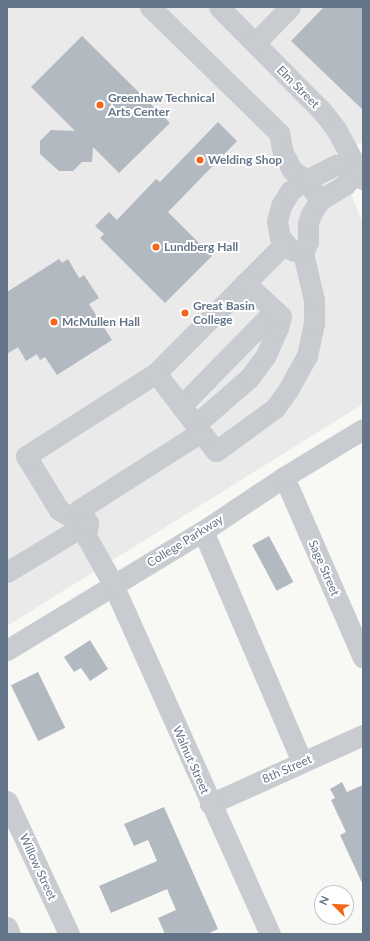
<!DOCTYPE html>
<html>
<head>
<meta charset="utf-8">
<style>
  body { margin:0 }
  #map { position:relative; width:370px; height:941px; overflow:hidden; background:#f8f9f5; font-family:Lato,sans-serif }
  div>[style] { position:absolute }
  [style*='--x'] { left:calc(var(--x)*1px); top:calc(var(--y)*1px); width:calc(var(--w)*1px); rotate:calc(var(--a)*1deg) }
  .built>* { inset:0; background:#e9eae9 }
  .building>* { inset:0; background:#b2b9c1; transform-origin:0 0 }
  .minor>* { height:21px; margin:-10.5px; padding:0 10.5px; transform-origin:10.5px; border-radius:10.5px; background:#c8cbd0 }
  .dots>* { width:11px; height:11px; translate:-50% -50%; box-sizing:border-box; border:2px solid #fff; border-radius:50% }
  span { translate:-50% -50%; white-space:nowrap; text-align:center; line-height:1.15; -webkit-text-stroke:4px #fff; paint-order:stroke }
  .street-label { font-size:12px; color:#64758a }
  .poi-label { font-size:12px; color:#64758a; font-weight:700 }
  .left { translate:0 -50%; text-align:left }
  .frame { position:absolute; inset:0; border:8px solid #64758a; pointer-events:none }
  .north { position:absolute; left:314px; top:885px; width:40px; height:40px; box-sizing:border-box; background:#fff; border:1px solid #c1c8d0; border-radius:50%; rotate:294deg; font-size:11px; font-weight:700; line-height:16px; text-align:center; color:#64758a }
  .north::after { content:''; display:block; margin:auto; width:14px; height:18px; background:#f56619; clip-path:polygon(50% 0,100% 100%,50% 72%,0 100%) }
</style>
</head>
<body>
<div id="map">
  <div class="built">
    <i style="clip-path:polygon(7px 7px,363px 7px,363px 142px,334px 155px,363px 223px,363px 404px,7px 626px)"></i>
  </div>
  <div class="building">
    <i style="clip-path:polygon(324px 7px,363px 7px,363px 110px,291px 41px)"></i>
    <i style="clip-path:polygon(82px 36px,170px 123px,119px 173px,93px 147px,92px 162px,82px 162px,73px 171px,59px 171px,40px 154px,40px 141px,51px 130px,75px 131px,31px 87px)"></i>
    <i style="clip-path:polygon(218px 122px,237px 141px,168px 212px,212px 256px,165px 303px,100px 238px,104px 234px,95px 226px,109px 212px,117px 220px,156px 179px,160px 182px)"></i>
    <i style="clip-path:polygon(59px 259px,62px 263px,68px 259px,79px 278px,84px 275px,99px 298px,89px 304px,112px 340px,57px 375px,45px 357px,40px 360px,37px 354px,26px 361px,18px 347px,7px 354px,7px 292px)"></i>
    <i style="left:269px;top:536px;width:52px;height:19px;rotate:62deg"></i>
    <i style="clip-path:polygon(90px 640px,108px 669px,90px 681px,81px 668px,74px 672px,64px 657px)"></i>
    <i style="left:38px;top:672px;width:62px;height:30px;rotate:64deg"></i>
    <i style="clip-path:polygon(342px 782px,347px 792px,363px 785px,363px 885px,340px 835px,346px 832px,331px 800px,335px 798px,330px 789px)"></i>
    <i style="clip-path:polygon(164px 807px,218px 929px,207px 934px,165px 934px,158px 918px,176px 910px,167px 889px,111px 913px,99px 886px,157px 861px,148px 840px,134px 846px,124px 824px)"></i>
  </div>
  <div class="minor">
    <i style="--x:150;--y:7;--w:180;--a:44.3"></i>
    <i style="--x:279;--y:133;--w:20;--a:79"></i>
    <i style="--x:283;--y:153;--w:19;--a:62"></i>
    <i style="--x:292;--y:170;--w:17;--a:36"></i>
    <i style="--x:306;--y:180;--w:24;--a:55"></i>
    <i style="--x:219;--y:7;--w:146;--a:45.3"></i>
    <i style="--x:322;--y:111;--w:23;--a:52"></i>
    <i style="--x:336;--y:129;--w:57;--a:61.6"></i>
    <i style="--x:255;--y:43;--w:50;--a:-45.8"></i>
    <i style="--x:294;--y:251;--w:4;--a:-153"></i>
    <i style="--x:290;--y:249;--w:16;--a:-130"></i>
    <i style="--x:280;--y:237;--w:16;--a:-101"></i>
    <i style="--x:277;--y:221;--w:16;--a:-75"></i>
    <i style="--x:281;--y:206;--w:17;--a:-59"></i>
    <i style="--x:290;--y:191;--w:19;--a:-35"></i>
    <i style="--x:306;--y:180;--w:34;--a:-27"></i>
    <i style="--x:336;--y:165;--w:23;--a:10"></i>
    <i style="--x:156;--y:373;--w:182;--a:-45.2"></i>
    <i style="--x:181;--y:406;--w:134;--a:-45.6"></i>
    <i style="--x:195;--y:425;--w:72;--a:-41"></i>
    <i style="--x:249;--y:378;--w:26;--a:-53"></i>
    <i style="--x:265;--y:357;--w:32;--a:-66"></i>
    <i style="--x:278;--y:328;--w:12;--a:-76"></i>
    <i style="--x:281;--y:316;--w:49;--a:-137.5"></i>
    <i style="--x:284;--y:477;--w:197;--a:66.4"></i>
    <i style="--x:85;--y:525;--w:30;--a:-150"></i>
    <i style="--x:59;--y:510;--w:63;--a:-121.4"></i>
    <i style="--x:26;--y:456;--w:154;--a:-32.6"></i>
    <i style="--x:156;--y:373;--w:74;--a:52.7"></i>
    <i style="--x:203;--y:531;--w:251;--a:66.8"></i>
    <i style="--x:7;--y:572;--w:95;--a:-31.2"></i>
    <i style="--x:7;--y:650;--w:229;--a:-31.3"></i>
    <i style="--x:203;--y:531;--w:97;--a:-33.7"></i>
    <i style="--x:284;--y:477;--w:92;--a:-31.3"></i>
    <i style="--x:7;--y:801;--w:147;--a:65"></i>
    <i style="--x:210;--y:804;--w:168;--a:-24.3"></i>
    <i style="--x:7;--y:927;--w:8;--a:67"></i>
    <i style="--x:270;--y:934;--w:384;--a:-114.2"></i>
    <i style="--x:113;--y:584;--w:55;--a:-119.4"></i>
    <i style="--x:86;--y:536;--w:13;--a:-81"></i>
    <i style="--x:88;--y:523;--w:16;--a:-120"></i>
    <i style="--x:80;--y:509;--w:143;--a:-32.5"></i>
    <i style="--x:201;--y:432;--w:24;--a:52"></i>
    <i style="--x:216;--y:451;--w:73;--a:-36.1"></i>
    <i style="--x:275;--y:408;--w:22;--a:-54"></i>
    <i style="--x:288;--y:390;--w:39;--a:-61"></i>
    <i style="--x:307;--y:356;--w:33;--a:-78"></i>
    <i style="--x:314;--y:324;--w:24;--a:-90"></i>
    <i style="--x:314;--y:300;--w:48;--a:-103.2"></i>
    <i style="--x:303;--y:253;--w:13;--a:-67"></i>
    <i style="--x:308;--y:241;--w:18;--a:-90"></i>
    <i style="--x:308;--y:223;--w:9;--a:-72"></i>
    <i style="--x:311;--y:214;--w:17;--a:-57"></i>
    <i style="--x:320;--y:200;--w:29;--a:-31"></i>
    <i style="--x:345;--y:185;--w:21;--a:-49"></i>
    <i style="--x:359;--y:169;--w:4;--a:-27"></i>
  </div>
  <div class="dots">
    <i style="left:100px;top:105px;background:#f56619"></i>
    <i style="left:200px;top:160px;background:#f56619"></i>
    <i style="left:156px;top:247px;background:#f56619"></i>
    <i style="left:185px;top:313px;background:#f56619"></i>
    <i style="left:54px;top:322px;background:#f56619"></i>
  </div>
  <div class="street-label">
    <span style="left:298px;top:87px;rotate:45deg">Elm Street</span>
    <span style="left:185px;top:541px;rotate:-32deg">College Parkway</span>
    <span style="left:324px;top:568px;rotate:66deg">Sage Street</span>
    <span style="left:191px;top:760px;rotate:66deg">Walnut Street</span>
    <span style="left:287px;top:769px;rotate:-24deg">8th Street</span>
    <span style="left:38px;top:867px;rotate:65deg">Willow Street</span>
  </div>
  <div class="poi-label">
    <span class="left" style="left:108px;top:105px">Greenhaw Technical<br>Arts Center</span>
    <span class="left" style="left:208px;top:160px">Welding Shop</span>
    <span class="left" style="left:164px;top:247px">Lundberg Hall</span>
    <span class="left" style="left:193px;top:313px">Great Basin<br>College</span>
    <span class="left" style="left:62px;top:322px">McMullen Hall</span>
  </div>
  <div class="frame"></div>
  <div class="north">N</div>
</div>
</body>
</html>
